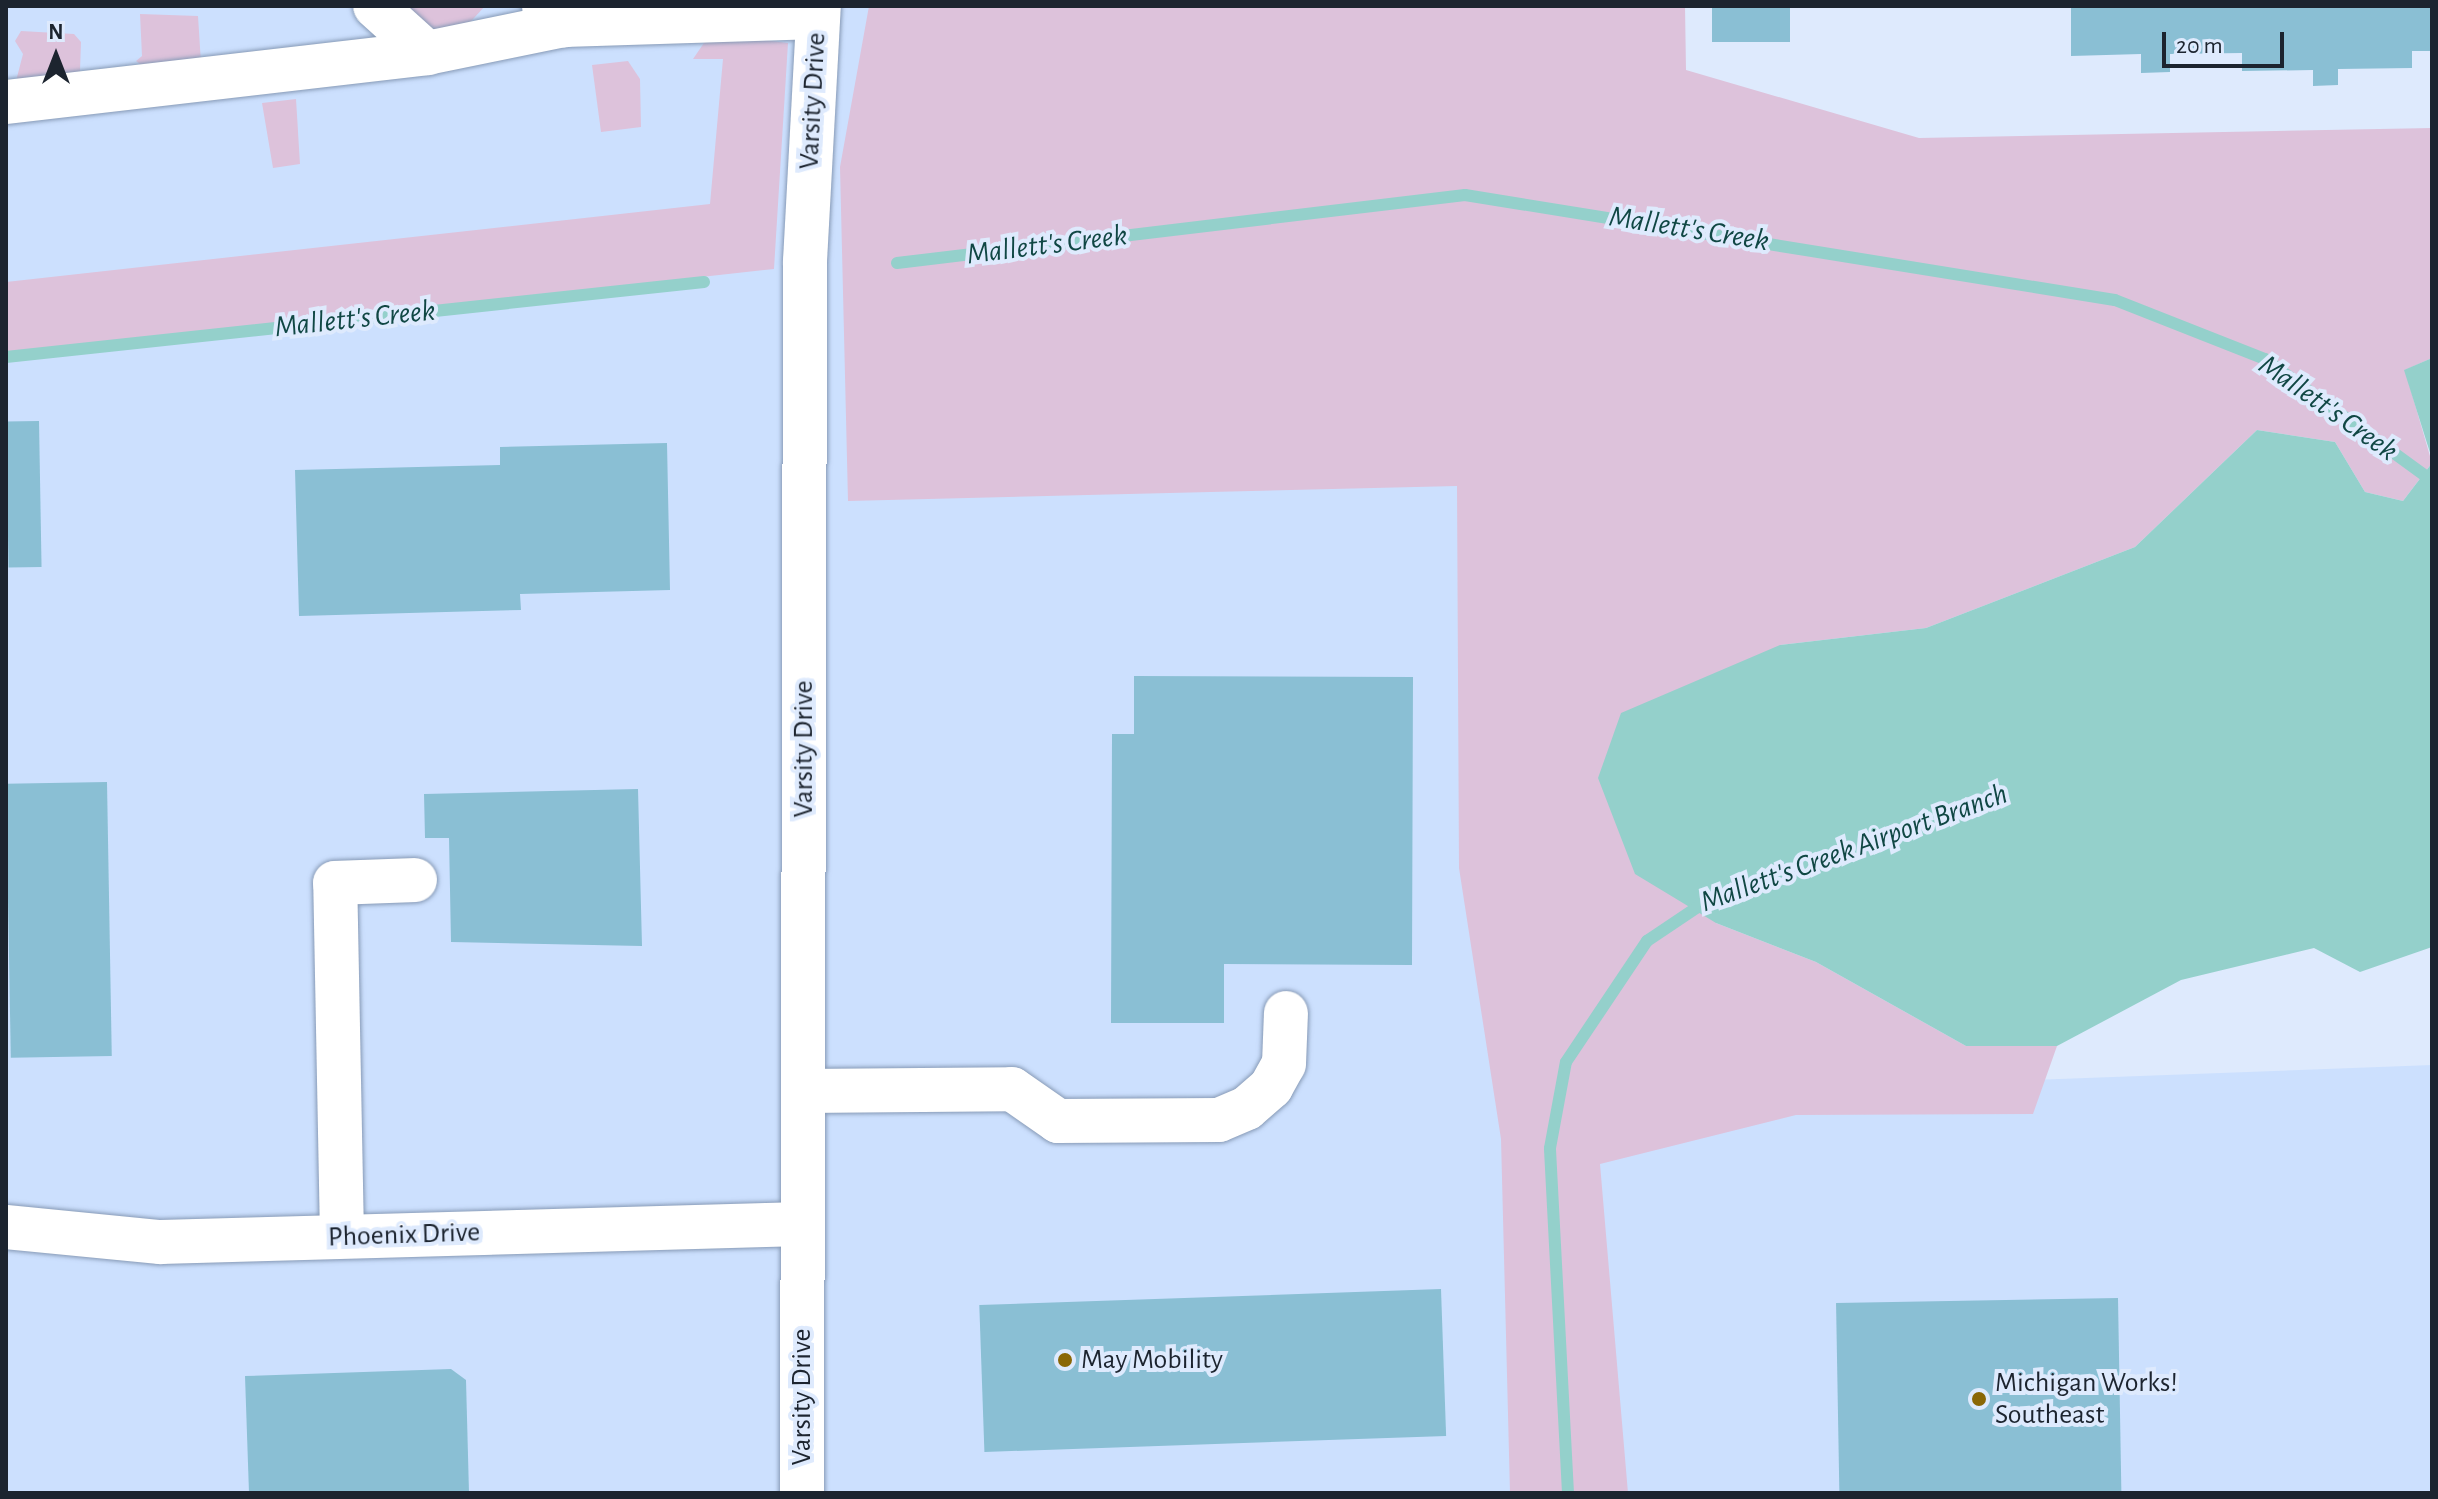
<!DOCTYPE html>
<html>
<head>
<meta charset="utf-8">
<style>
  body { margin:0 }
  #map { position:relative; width:2438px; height:1499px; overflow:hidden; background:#deeafd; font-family:"Alegreya Sans",sans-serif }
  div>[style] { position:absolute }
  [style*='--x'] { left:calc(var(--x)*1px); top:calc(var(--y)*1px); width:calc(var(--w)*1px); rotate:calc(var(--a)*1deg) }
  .built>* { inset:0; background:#cce0fe }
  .green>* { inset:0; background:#ddc2db }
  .water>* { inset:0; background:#94d0cb }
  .stream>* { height:12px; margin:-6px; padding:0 6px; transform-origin:6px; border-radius:6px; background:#94d0cb }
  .building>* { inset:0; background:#8abfd4; transform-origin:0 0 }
  .roads { filter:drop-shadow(0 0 2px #879ab6) drop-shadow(0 0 2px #879ab6) }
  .minor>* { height:44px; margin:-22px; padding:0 22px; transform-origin:22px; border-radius:22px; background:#fff }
  .dots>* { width:22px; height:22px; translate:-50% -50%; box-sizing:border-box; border:4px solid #deeafd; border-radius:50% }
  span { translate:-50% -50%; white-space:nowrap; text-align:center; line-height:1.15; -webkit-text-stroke:8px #deeafd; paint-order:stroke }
  .street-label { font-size:28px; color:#1c242f }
  .poi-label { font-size:28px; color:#1c242f }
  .left { translate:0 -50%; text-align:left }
  .water-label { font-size:30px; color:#104744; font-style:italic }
  .frame { position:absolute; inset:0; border:8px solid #1c242f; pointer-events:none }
  .north { position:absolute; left:16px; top:16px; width:80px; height:80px; -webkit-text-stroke:6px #deeafd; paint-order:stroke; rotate:0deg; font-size:22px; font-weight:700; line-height:32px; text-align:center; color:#1c242f }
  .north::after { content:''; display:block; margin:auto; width:28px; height:36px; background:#1c242f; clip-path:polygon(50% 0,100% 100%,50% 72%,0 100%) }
  .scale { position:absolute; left:2162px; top:32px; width:122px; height:36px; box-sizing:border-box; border:4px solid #1c242f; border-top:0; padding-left:10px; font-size:24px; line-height:28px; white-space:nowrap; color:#1c242f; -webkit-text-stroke:6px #deeafd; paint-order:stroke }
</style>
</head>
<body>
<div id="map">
  <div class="built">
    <i style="clip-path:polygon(6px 6px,1509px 6px,1522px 1099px,2432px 1065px,2432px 1493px,6px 1493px)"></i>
  </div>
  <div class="green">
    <i style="clip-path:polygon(400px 6px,485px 6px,463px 30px,431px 35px)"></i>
    <i style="clip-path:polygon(869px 6px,1685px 6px,1686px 70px,1919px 138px,2432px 128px,2432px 358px,2405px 370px,2432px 463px,2403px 501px,2365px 492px,2335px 442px,2257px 430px,2135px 547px,1926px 628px,1780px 645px,1716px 923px,1816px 962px,1966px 1046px,2057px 1046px,2033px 1114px,1796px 1115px,1600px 1164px,1628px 1493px,1510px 1493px,1501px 1139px,1459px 868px,1457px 486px,848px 501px,840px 167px)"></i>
    <i style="clip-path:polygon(140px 14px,198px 16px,201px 63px,144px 67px,136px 61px,142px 56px)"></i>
    <i style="clip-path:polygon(21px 31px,74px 34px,81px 42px,80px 71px,75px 77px,16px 81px,23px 54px,15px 41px)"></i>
    <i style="clip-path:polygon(741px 37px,788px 43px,774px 269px,6px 354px,6px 282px,710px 204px,723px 59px,693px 59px,706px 40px)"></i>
    <i style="clip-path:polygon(628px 61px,640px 79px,641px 127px,601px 132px,592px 65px)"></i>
    <i style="clip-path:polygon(296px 99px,300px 164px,273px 168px,262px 103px)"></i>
  </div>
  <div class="water">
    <i style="clip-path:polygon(2432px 358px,2432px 459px,2404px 370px)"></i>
    <i style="clip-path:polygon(2257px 430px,2335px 442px,2365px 492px,2403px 501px,2432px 463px,2432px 947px,2360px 972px,2314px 948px,2181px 980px,2057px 1046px,1966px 1046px,1816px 962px,1716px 923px,1635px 874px,1598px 778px,1621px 713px,1780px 645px,1926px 628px,2135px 547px)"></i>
  </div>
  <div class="stream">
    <i style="--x:897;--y:263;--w:572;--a:-6.83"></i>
    <i style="--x:1465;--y:195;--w:658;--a:9.18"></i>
    <i style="--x:2115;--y:300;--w:161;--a:21.5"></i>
    <i style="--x:2265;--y:359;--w:207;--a:36.1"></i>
    <i style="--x:6;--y:357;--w:702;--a:-6.13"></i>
    <i style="--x:1568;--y:1493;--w:345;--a:-93"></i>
    <i style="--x:1550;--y:1148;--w:87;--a:-79.5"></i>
    <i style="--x:1566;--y:1062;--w:146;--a:-56.2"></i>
    <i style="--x:1647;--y:941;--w:70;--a:-33.9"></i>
  </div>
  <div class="building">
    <i style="left:1712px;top:6px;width:78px;height:36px"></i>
    <i style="clip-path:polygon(2071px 6px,2432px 6px,2432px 51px,2412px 51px,2412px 68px,2338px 69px,2338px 85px,2313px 86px,2313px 70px,2242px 71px,2242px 53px,2170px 54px,2170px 72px,2141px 73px,2141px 54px,2071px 56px)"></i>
    <i style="left:39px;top:421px;width:146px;height:33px;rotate:89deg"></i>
    <i style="clip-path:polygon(667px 443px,670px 590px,520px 594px,521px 610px,299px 616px,295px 470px,500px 465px,500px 447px)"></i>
    <i style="clip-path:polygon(1134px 676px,1413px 677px,1412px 965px,1224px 964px,1224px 1023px,1111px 1023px,1112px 734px,1134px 734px)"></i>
    <i style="left:107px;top:782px;width:274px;height:101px;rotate:89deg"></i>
    <i style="clip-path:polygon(638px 789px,642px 946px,451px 942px,449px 838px,425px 838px,424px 794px)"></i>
    <i style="left:1441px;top:1289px;width:147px;height:462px;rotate:88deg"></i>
    <i style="left:2118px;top:1298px;width:195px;height:282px;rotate:89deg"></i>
    <i style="clip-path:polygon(451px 1369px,466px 1380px,469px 1493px,249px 1493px,245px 1376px)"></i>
  </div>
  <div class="roads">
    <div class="minor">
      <i style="--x:544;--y:6;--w:28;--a:44"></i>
      <i style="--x:564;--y:25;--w:254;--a:-1.8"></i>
      <i style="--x:427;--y:53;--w:140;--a:-11.6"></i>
      <i style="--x:6;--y:102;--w:424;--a:-6.6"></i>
      <i style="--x:427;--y:53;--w:70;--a:-137.9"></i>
      <i style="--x:803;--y:1091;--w:209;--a:-0.5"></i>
      <i style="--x:1012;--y:1089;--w:56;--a:34.8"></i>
      <i style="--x:1058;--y:1121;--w:161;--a:-0.4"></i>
      <i style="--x:1219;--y:1120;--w:30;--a:-23"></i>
      <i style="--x:1247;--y:1108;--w:32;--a:-41"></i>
      <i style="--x:1271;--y:1087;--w:26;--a:-61"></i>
      <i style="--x:1284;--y:1064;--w:51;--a:-87.8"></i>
      <i style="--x:6;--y:1227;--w:155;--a:5.6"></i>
      <i style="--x:160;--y:1242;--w:642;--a:-1.61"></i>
      <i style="--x:342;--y:1236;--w:353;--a:-91.1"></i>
      <i style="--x:335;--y:883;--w:80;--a:-2.1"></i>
      <i style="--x:802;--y:1493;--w:1232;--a:-89.86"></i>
      <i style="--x:805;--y:261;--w:255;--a:-86.9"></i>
    </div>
  </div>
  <div class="dots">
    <i style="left:1065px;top:1360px;background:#8a6706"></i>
    <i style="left:1979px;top:1399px;background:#8a6706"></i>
  </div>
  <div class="street-label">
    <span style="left:813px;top:101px;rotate:-87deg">Varsity Drive</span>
    <span style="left:804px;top:749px;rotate:-90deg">Varsity Drive</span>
    <span style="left:404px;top:1235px;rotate:-2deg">Phoenix Drive</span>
    <span style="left:802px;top:1397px;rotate:-90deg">Varsity Drive</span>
  </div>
  <div class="poi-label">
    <span class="left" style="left:1081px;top:1360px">May Mobility</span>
    <span class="left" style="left:1995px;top:1399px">Michigan Works!<br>Southeast</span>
  </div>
  <div class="water-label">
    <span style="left:1689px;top:229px;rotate:9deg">Mallett's Creek</span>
    <span style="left:1047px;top:245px;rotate:-7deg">Mallett's Creek</span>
    <span style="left:355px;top:319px;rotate:-6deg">Mallett's Creek</span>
    <span style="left:2328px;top:408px;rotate:35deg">Mallett's Creek</span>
    <span style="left:1854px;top:848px;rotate:-20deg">Mallett's Creek Airport Branch</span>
  </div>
  <div class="frame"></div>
  <div class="north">N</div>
  <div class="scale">20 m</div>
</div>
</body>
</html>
